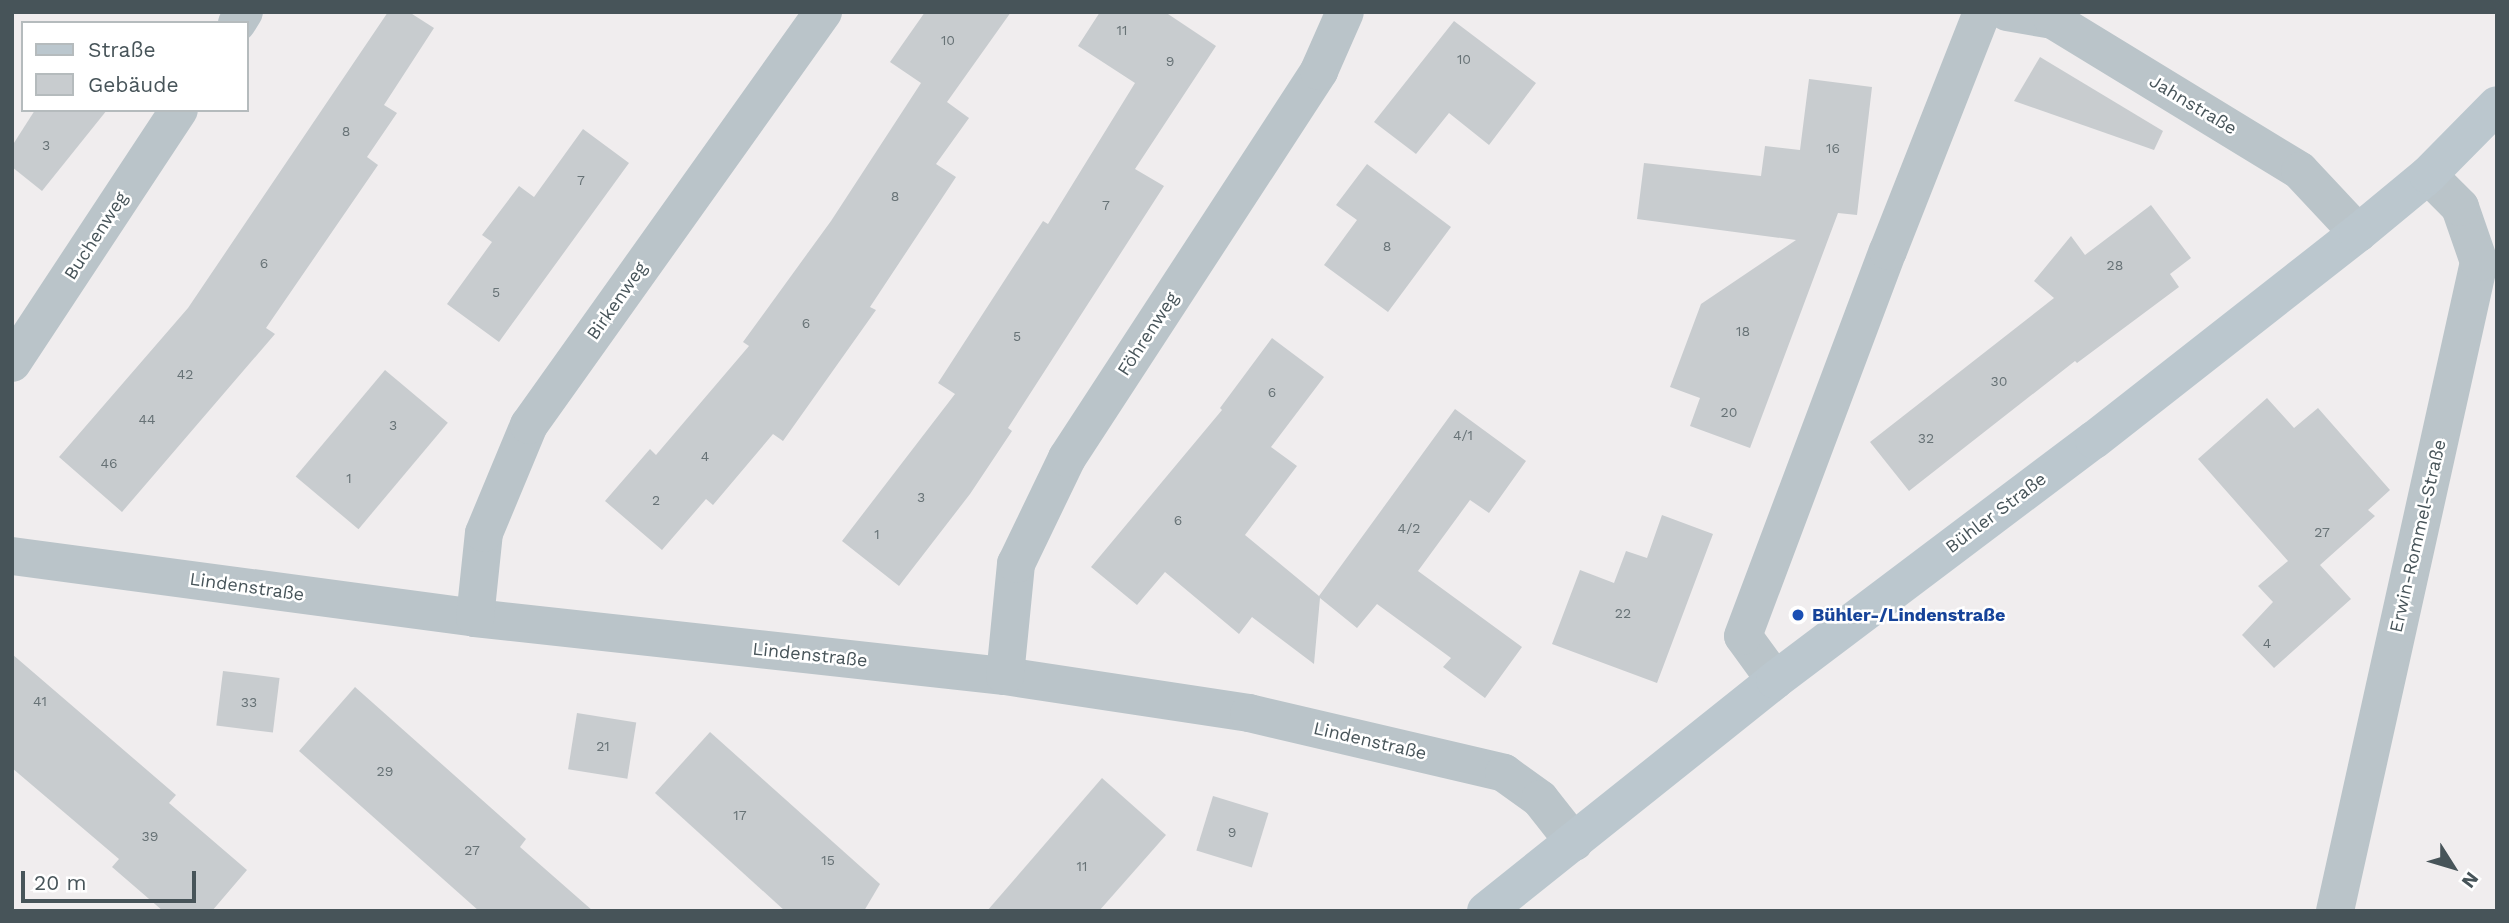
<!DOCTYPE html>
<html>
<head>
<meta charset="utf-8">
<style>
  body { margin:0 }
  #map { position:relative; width:2509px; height:923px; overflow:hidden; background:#f0edee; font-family:"Work Sans",sans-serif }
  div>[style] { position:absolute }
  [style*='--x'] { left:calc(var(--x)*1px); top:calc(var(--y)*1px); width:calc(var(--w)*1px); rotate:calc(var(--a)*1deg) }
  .building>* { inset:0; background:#c8cccf; transform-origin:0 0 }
  .street>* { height:38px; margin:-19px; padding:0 19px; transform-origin:19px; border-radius:19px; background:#bac4c9 }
  .secondary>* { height:38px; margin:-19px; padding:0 19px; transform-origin:19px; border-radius:19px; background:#bbc7ce }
  .dots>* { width:19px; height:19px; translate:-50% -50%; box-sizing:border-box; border:4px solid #fff; border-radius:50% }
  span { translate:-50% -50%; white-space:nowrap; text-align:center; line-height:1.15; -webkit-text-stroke:5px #fff; paint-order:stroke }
  .number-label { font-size:14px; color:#677276 }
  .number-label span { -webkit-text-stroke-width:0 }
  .street-label { font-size:18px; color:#475459 }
  .transit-label { font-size:18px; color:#164399; font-weight:700 }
  .left { translate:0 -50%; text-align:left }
  .frame { position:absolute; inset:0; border:14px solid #475459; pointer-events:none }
  .legend { position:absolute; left:21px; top:21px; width:228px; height:91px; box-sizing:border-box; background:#fff; border:2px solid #b5bbbd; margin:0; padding:9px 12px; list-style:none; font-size:21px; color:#475459 }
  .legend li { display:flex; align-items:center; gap:14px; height:35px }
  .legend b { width:35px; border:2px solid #b5bbbd }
  .north { position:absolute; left:2418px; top:832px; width:70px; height:70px; -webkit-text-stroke:5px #fff; paint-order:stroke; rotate:127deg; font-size:19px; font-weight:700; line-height:28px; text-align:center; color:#475459 }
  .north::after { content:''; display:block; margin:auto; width:24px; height:32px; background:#475459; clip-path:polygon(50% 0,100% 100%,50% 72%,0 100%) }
  .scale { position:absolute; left:21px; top:871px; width:175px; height:32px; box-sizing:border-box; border:4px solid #475459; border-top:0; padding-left:9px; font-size:21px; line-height:24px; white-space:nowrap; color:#475459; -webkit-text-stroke:5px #fff; paint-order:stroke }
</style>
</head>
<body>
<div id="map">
  <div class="building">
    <i style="clip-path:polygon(388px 12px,409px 12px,434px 28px,384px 105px,397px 113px,367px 157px,378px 165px,266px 328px,275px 334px,122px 512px,59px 457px,188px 308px)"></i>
    <i style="clip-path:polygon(925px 12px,1011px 12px,947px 102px,969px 118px,936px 164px,956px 177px,870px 307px,876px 310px,783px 441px,773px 434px,713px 505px,706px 499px,662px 550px,605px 501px,650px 449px,656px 455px,749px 346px,743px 342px,831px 221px,921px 83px,890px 62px)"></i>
    <i style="clip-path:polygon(1100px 12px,1165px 12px,1216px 46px,1135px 169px,1164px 186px,1008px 428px,1012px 431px,970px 494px,899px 586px,842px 541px,955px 394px,938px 383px,1043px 221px,1048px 224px,1135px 83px,1078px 46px)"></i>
    <i style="clip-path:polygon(1454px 21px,1536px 83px,1489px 145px,1449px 113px,1416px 154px,1374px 122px)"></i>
    <i style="clip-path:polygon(2040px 57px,2163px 131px,2154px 150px,2014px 101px)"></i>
    <i style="clip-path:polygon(1809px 79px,1872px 87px,1857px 215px,1838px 213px,1750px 448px,1690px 426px,1700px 398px,1670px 387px,1701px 304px,1796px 240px,1637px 219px,1644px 163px,1761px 176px,1765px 146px,1800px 150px)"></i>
    <i style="clip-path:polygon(35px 110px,107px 110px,42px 191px,12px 167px,12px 146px)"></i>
    <i style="clip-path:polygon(583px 129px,629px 163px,499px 342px,447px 304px,492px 242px,482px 235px,519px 186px,534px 197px)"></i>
    <i style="clip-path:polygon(1367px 164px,1451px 227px,1388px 312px,1324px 265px,1357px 220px,1336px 205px)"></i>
    <i style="clip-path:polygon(2151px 205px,2191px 258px,2170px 274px,2179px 287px,2077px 363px,2075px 361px,1909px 491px,1870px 442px,2054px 298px,2034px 281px,2071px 236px,2085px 255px)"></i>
    <i style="clip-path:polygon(1272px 338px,1324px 377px,1271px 447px,1297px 466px,1245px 535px,1319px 596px,1455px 409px,1526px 461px,1489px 513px,1470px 500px,1418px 571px,1522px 647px,1485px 698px,1443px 667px,1451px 658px,1377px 604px,1357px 628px,1320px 598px,1314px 664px,1252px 617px,1239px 634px,1165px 572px,1137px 605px,1091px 567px,1222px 410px,1220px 408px)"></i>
    <i style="left:385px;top:370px;width:82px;height:139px;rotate:40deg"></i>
    <i style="clip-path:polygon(2267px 398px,2294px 428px,2318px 408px,2390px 490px,2368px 510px,2375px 516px,2320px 565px,2351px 599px,2274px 668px,2242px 635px,2273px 602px,2258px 586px,2288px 561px,2198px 459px)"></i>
    <i style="clip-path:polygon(1662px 515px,1713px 534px,1657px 683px,1552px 644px,1580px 570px,1614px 583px,1626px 551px,1647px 558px)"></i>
    <i style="clip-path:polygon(12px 654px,176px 795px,169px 803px,247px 870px,212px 911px,163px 911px,112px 867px,119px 859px,12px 768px)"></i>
    <i style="left:223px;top:671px;width:57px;height:55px;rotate:7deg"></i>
    <i style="clip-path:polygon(355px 687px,526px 839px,520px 847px,593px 911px,479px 911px,299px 751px)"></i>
    <i style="left:577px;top:713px;width:60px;height:57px;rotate:9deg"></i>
    <i style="clip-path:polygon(710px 732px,880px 884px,864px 911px,785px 911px,655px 793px)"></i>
    <i style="clip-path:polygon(1102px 778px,1166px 835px,1099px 911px,987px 911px)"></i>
    <i style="left:1213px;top:796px;width:58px;height:57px;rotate:17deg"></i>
  </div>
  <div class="street">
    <i style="--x:2007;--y:12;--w:47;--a:9.9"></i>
    <i style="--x:2053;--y:20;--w:289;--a:31.4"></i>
    <i style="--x:2300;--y:171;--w:85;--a:46.9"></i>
    <i style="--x:237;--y:23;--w:13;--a:-58"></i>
    <i style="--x:12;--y:363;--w:303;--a:-56.6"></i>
    <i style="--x:12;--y:556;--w:467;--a:7.6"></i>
    <i style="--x:475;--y:618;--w:533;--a:6.25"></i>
    <i style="--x:1005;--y:676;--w:247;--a:8.6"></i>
    <i style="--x:1249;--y:713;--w:262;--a:13.2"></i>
    <i style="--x:1504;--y:773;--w:44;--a:35.8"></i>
    <i style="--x:1540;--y:799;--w:55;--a:51.7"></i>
    <i style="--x:475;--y:618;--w:85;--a:-84"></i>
    <i style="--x:484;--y:533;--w:117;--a:-67.4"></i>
    <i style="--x:529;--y:425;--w:507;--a:-54.55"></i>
    <i style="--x:1005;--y:676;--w:113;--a:-84.4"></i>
    <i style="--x:1016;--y:564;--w:118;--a:-64.3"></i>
    <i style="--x:1067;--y:458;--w:462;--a:-56.9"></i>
    <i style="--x:1319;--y:71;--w:64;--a:-66.2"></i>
    <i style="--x:1775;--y:680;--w:54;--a:-126"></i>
    <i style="--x:1743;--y:636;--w:411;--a:-69.4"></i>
    <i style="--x:1888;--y:251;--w:257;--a:-68.5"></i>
    <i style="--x:2335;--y:911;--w:665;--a:-77.49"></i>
    <i style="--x:2479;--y:262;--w:58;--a:-109.1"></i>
    <i style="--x:2460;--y:207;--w:45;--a:-135"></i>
  </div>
  <div class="secondary">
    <i style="--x:1486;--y:911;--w:370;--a:-38.6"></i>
    <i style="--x:1775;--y:680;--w:399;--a:-37"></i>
    <i style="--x:2094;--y:440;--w:335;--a:-38.1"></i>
    <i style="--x:2358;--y:233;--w:91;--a:-39.6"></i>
    <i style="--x:2428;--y:175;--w:98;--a:-45.4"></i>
  </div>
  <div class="dots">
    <i style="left:1798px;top:615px;background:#1a4fb4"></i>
  </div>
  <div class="number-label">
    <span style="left:1122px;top:30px">11</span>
    <span style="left:948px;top:40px">10</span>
    <span style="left:1464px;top:59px">10</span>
    <span style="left:1170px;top:61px">9</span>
    <span style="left:346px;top:131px">8</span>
    <span style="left:46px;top:145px">3</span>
    <span style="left:1833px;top:148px">16</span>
    <span style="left:581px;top:180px">7</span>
    <span style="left:895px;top:196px">8</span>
    <span style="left:1106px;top:205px">7</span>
    <span style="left:1387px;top:246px">8</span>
    <span style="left:264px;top:263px">6</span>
    <span style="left:2115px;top:265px">28</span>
    <span style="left:496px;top:292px">5</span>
    <span style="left:806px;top:323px">6</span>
    <span style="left:1743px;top:331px">18</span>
    <span style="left:1017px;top:336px">5</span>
    <span style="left:185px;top:374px">42</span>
    <span style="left:1999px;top:381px">30</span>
    <span style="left:1272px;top:392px">6</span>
    <span style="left:1729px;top:412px">20</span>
    <span style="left:147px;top:419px">44</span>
    <span style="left:393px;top:425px">3</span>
    <span style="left:1463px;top:435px">4/1</span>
    <span style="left:1926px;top:438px">32</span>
    <span style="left:705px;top:456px">4</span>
    <span style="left:109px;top:463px">46</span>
    <span style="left:349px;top:478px">1</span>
    <span style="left:921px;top:497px">3</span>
    <span style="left:656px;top:500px">2</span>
    <span style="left:1178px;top:520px">6</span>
    <span style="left:1409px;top:528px">4/2</span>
    <span style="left:2322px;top:532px">27</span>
    <span style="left:877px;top:534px">1</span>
    <span style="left:1623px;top:613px">22</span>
    <span style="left:2267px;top:643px">4</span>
    <span style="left:40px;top:701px">41</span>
    <span style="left:249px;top:702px">33</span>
    <span style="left:603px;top:746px">21</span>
    <span style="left:385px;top:771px">29</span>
    <span style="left:740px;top:815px">17</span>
    <span style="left:1232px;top:832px">9</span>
    <span style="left:150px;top:836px">39</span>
    <span style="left:472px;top:850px">27</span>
    <span style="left:828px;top:860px">15</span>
    <span style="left:1082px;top:866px">11</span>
  </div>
  <div class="street-label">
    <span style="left:2193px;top:105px;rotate:31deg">Jahnstraße</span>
    <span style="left:96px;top:236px;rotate:-57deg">Buchenweg</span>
    <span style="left:617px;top:301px;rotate:-55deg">Birkenweg</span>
    <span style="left:1148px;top:334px;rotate:-57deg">Föhrenweg</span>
    <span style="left:1996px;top:513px;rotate:-37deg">Bühler Straße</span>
    <span style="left:2418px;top:536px;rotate:-77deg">Erwin-Rommel-Straße</span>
    <span style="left:247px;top:587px;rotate:8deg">Lindenstraße</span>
    <span style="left:810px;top:655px;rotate:6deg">Lindenstraße</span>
    <span style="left:1370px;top:741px;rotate:13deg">Lindenstraße</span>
  </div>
  <div class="transit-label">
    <span class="left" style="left:1812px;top:615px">Bühler-/Lindenstraße</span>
  </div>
  <div class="frame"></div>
  <ul class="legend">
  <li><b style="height:9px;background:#bbc7ce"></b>Straße</li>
  <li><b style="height:19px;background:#c8cccf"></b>Gebäude</li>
  </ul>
  <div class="north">N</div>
  <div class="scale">20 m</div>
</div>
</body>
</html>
